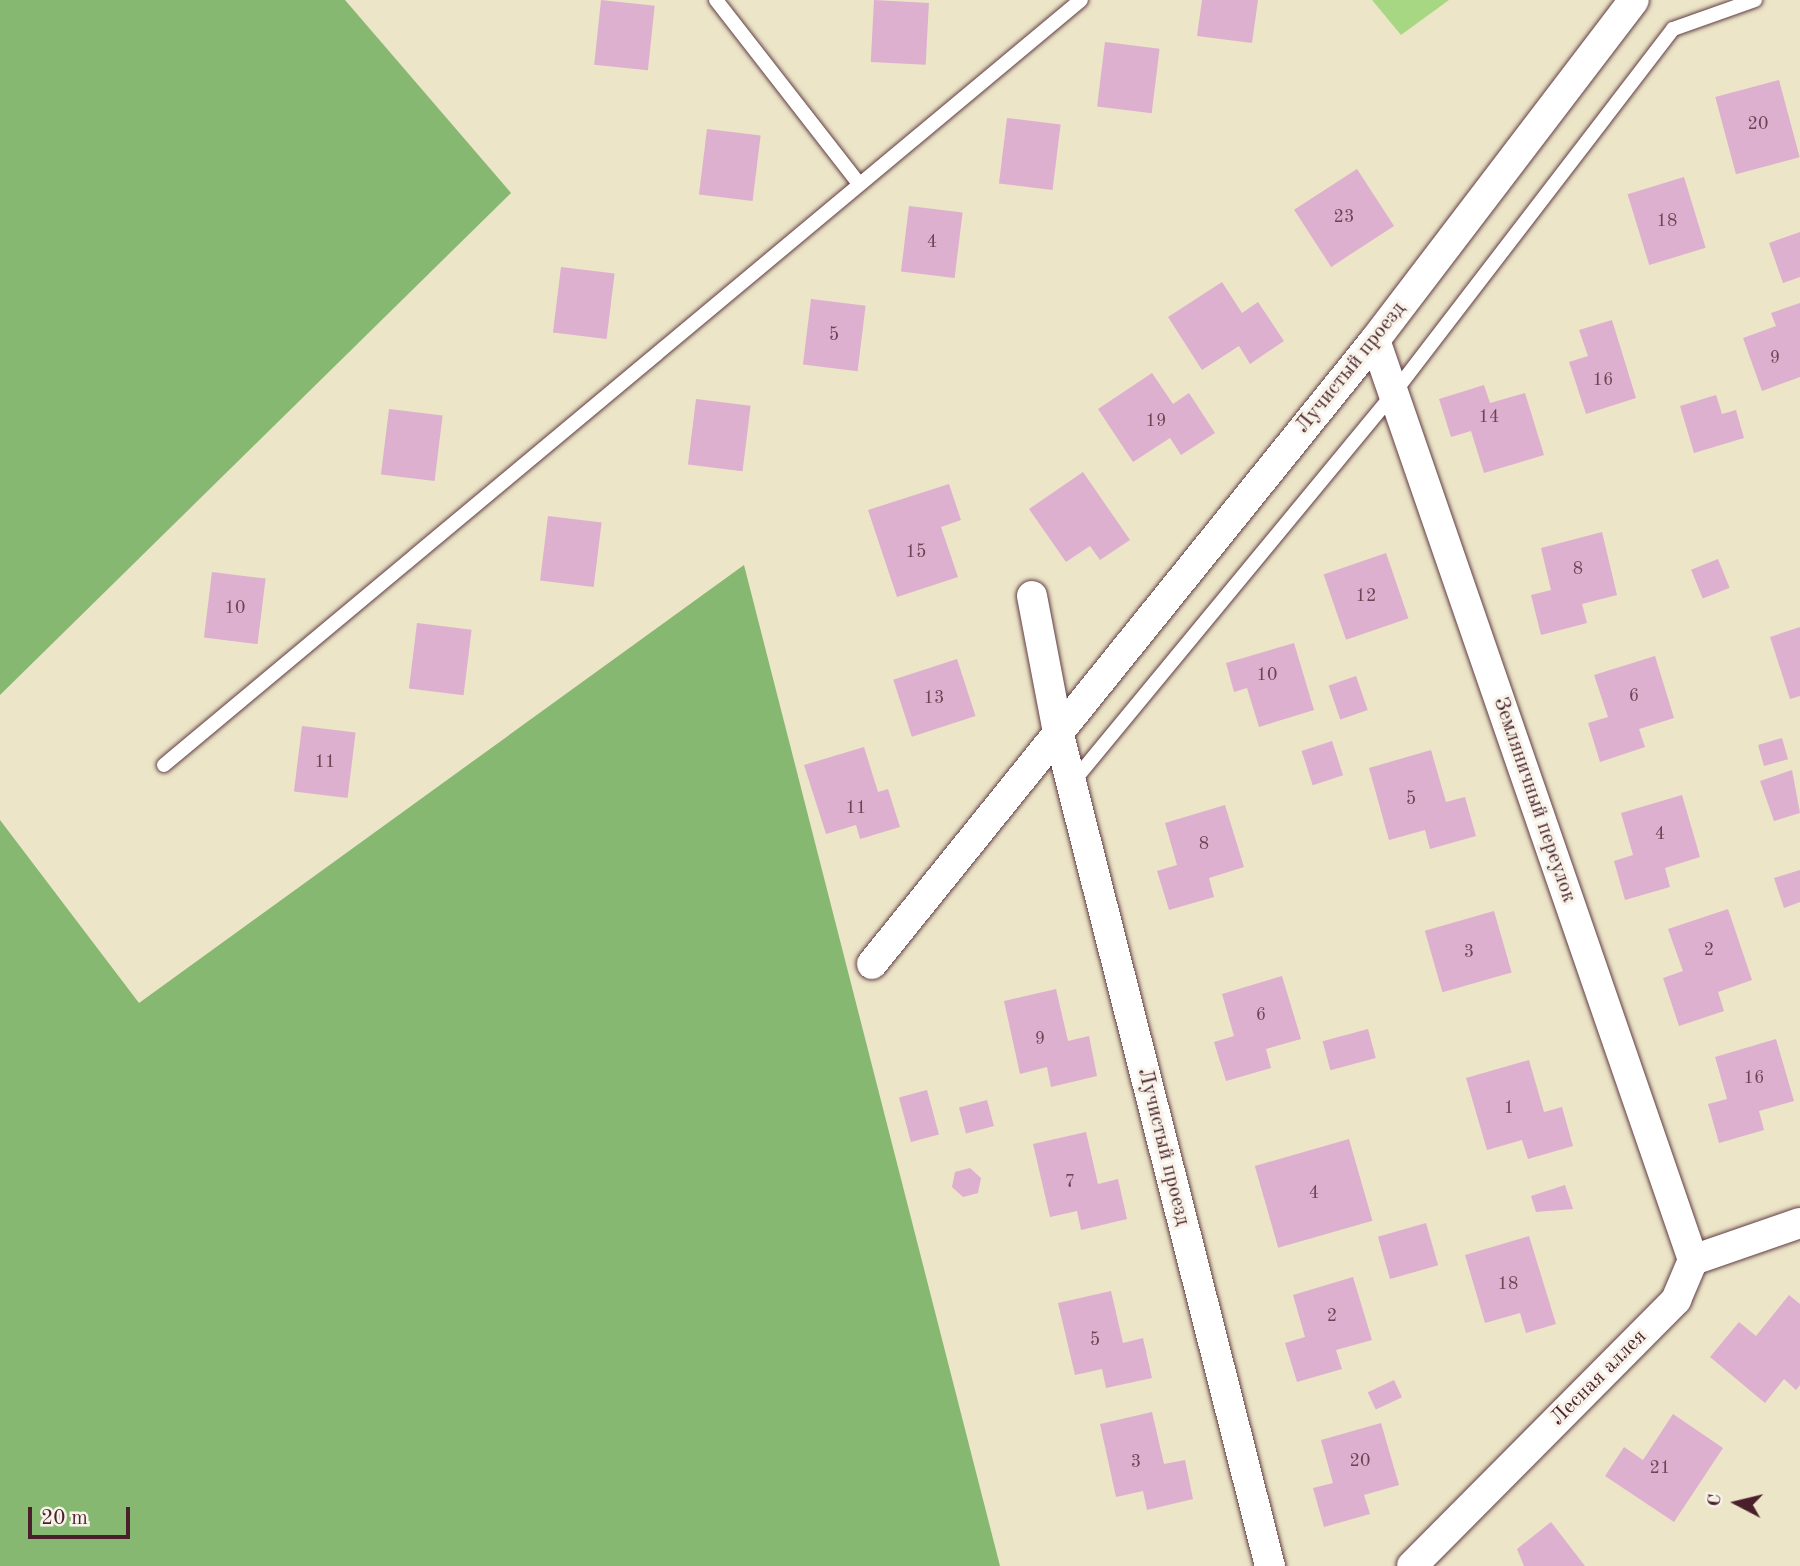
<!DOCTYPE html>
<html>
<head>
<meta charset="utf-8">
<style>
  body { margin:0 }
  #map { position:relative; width:1800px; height:1566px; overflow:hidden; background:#ece5c8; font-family:"Old Standard TT",serif }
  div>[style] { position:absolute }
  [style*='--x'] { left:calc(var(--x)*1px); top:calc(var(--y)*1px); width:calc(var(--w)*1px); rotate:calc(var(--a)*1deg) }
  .green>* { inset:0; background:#a8d784 }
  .forest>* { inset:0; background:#86b872 }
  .building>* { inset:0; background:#ddb0cf; transform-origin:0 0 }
  .roads { filter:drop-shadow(0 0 2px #623d43) drop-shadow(0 0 2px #623d43) }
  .service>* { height:14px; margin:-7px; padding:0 7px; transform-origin:7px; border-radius:7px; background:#fff }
  .minor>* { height:30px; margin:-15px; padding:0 15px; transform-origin:15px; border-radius:15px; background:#fff }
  span { translate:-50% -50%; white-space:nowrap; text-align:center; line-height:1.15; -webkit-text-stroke:6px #f7f3e8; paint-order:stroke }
  .number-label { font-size:18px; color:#6f4354 }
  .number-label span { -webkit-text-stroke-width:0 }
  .street-label { font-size:21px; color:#4a1f2b }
  .north { position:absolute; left:1702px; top:1468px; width:70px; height:70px; -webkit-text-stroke:5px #f7f3e8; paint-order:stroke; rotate:277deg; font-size:19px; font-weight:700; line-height:28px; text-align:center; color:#4a1f2b }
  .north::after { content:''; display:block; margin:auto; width:24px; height:32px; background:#4a1f2b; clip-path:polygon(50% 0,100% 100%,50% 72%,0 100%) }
  .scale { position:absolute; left:28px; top:1507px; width:102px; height:32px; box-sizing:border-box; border:4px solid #4a1f2b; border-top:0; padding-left:9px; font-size:21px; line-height:24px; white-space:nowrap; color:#4a1f2b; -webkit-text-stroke:5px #f7f3e8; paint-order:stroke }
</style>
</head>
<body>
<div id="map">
  <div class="green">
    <i style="clip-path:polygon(1372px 0,1449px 0,1401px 35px)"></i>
  </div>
  <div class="forest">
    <i style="clip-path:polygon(0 0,345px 0,511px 193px,0 695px)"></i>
    <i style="clip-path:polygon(744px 565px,1000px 1566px,0 1566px,0 820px,139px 1003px)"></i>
  </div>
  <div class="building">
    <i style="left:601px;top:0;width:54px;height:65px;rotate:6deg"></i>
    <i style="left:874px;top:0;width:55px;height:62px;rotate:3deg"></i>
    <i style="clip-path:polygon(1202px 0,1258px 0,1252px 43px,1197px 36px)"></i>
    <i style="left:1105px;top:42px;width:55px;height:65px;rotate:7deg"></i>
    <i style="left:1779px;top:80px;width:80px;height:66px;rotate:75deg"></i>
    <i style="left:1007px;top:118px;width:54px;height:66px;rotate:7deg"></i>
    <i style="left:707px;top:129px;width:54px;height:66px;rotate:7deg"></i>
    <i style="left:1357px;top:169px;width:68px;height:75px;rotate:57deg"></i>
    <i style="left:1684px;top:177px;width:74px;height:59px;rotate:73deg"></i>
    <i style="left:909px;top:206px;width:54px;height:66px;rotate:7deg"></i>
    <i style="clip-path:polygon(1800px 232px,1800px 277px,1783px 283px,1769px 243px)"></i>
    <i style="left:561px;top:267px;width:54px;height:66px;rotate:7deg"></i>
    <i style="clip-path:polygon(1222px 282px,1242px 313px,1258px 302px,1284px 341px,1250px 364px,1239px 346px,1202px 370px,1168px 317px)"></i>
    <i style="left:811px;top:299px;width:55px;height:66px;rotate:7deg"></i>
    <i style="clip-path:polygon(1800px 303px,1800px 377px,1762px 391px,1743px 338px,1776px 326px,1771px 313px)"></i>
    <i style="clip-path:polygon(1612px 320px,1636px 398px,1586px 414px,1569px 362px,1588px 356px,1579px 330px)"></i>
    <i style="clip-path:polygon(1152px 373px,1173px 404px,1189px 393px,1215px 433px,1181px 455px,1170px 438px,1133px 462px,1098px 409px)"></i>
    <i style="clip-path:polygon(1484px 385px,1490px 403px,1525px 393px,1544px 455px,1484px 473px,1471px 431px,1451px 437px,1439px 399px)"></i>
    <i style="clip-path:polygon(1716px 395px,1722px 414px,1736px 410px,1744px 438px,1694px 453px,1680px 406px)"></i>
    <i style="left:696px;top:399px;width:55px;height:66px;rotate:7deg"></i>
    <i style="left:389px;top:409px;width:54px;height:66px;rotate:7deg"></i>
    <i style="clip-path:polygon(1083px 472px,1130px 540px,1100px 560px,1090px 546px,1066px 562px,1029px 509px)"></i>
    <i style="clip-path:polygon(949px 484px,961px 520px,941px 527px,958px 577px,897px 597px,868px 510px)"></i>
    <i style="left:548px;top:516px;width:54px;height:65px;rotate:7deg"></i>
    <i style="clip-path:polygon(1602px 532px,1617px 595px,1582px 604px,1587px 623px,1541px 635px,1531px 595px,1551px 590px,1541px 548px)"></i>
    <i style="left:1386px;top:553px;width:69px;height:66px;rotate:71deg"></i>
    <i style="left:1718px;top:559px;width:31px;height:29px;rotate:68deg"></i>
    <i style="left:212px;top:572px;width:54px;height:66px;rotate:7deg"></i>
    <i style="left:417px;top:623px;width:55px;height:66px;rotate:7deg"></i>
    <i style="clip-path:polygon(1800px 627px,1800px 696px,1790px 699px,1770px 637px)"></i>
    <i style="clip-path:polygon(1294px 643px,1314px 710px,1259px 727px,1247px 688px,1234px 692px,1226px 663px)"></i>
    <i style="clip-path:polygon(1655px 656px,1674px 718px,1639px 729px,1645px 747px,1600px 762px,1588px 723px,1608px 717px,1594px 675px)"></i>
    <i style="left:957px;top:659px;width:60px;height:67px;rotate:72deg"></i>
    <i style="left:1356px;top:676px;width:36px;height:29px;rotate:71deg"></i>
    <i style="left:302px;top:726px;width:54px;height:66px;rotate:7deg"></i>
    <i style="left:1782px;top:738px;width:22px;height:25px;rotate:74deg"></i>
    <i style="left:1332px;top:741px;width:36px;height:32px;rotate:72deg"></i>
    <i style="clip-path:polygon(864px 747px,878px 792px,888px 789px,900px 827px,860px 839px,856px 825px,826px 834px,804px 765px)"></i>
    <i style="clip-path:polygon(1431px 750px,1446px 802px,1465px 797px,1476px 836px,1430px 849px,1425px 830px,1389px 840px,1369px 768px)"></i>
    <i style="clip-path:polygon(1792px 770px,1800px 813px,1774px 821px,1760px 781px)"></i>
    <i style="clip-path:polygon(1682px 795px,1700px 857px,1665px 868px,1670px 887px,1625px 900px,1614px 861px,1633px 855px,1621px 813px)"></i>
    <i style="clip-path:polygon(1225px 805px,1244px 867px,1209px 878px,1214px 897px,1169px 910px,1157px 871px,1177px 865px,1165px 823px)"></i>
    <i style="clip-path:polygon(1800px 870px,1800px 902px,1784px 908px,1774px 878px)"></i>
    <i style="clip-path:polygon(1728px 909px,1752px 980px,1718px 992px,1724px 1011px,1679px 1026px,1663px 978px,1683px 971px,1668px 929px)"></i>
    <i style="left:1494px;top:911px;width:64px;height:72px;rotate:74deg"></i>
    <i style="clip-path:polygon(1282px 976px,1301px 1039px,1266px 1049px,1271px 1068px,1226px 1081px,1214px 1042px,1234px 1036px,1222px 994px)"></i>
    <i style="clip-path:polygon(1056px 989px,1068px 1041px,1089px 1036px,1097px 1076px,1051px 1087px,1047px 1067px,1020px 1074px,1004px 1001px)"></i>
    <i style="left:1368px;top:1029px;width:30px;height:47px;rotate:75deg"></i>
    <i style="clip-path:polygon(1776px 1039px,1794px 1101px,1759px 1111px,1764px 1130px,1719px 1143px,1708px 1104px,1727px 1099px,1715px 1057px)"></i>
    <i style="clip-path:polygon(1529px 1060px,1544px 1112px,1562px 1107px,1573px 1146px,1528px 1159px,1522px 1140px,1487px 1150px,1466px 1078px)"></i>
    <i style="left:927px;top:1090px;width:46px;height:29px;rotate:75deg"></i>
    <i style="left:987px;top:1100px;width:27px;height:29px;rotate:75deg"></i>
    <i style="clip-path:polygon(1086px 1132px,1098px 1184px,1118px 1179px,1127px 1219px,1081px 1230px,1077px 1211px,1050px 1217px,1033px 1144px)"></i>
    <i style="left:1349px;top:1139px;width:85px;height:98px;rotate:74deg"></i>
    <i style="clip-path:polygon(970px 1168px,981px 1178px,978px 1193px,963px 1197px,952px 1187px,955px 1172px)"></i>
    <i style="clip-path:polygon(1565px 1185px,1573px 1209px,1536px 1212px,1531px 1196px)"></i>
    <i style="left:1426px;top:1223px;width:44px;height:50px;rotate:74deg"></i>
    <i style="clip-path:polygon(1529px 1236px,1556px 1324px,1526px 1333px,1520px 1313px,1485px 1323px,1465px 1255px)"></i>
    <i style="clip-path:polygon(1353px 1277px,1372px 1340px,1336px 1350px,1342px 1369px,1297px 1382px,1285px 1343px,1305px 1337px,1293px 1295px)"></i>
    <i style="clip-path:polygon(1111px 1291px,1123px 1343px,1143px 1338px,1152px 1378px,1106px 1388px,1102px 1369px,1075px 1375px,1058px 1303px)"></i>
    <i style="clip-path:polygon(1789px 1295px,1800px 1304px,1800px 1385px,1796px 1390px,1784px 1379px,1765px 1403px,1710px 1357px,1739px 1322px,1756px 1336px)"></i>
    <i style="left:1394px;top:1380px;width:19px;height:29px;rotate:65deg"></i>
    <i style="clip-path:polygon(1152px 1412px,1164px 1464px,1185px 1460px,1193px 1499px,1147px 1510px,1143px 1491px,1116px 1497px,1100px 1424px)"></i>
    <i style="clip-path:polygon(1673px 1414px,1723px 1448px,1674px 1522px,1605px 1476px,1624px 1447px,1643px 1460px)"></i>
    <i style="clip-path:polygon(1381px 1423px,1399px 1485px,1364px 1495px,1370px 1514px,1324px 1527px,1313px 1488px,1333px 1483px,1321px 1440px)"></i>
    <i style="clip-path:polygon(1551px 1522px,1585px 1566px,1524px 1566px,1517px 1549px)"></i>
  </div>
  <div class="roads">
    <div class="service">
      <i style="--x:716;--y:0;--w:233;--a:52.1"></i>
      <i style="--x:164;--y:765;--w:1194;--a:-39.84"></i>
      <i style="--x:1072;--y:783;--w:504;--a:-50.47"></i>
      <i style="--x:1393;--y:394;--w:460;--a:-52.5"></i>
      <i style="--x:1673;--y:29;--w:87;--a:-19.5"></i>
    </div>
    <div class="minor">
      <i style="--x:1375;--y:340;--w:973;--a:70.93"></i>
      <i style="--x:1032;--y:596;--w:133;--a:79.2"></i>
      <i style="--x:1057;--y:727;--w:866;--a:75.76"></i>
      <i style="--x:872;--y:964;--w:801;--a:-51.13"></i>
      <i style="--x:1375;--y:340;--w:427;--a:-52.7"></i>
      <i style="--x:1412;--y:1566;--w:375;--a:-45.2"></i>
      <i style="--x:1676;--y:1300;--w:43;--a:-67"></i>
      <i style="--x:1693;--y:1260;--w:113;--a:-19.1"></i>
    </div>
  </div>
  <div class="number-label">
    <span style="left:1758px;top:124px">20</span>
    <span style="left:1344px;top:217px">23</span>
    <span style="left:1667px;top:221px">18</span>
    <span style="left:932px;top:242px">4</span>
    <span style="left:834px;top:335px">5</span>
    <span style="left:1775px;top:358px">9</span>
    <span style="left:1603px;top:380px">16</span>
    <span style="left:1489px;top:417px">14</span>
    <span style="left:1156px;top:421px">19</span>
    <span style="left:916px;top:552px">15</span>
    <span style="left:1578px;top:569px">8</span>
    <span style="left:1366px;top:596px">12</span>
    <span style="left:235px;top:608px">10</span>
    <span style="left:1267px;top:675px">10</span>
    <span style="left:1634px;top:696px">6</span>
    <span style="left:934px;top:698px">13</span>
    <span style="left:325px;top:762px">11</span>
    <span style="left:1411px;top:799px">5</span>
    <span style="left:856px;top:808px">11</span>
    <span style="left:1660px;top:834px">4</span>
    <span style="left:1204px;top:844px">8</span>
    <span style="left:1709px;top:950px">2</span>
    <span style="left:1469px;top:952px">3</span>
    <span style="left:1261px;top:1015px">6</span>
    <span style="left:1040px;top:1039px">9</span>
    <span style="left:1754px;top:1078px">16</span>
    <span style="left:1509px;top:1108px">1</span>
    <span style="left:1070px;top:1182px">7</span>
    <span style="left:1314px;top:1193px">4</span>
    <span style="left:1508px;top:1284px">18</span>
    <span style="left:1332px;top:1316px">2</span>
    <span style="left:1095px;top:1340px">5</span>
    <span style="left:1360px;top:1461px">20</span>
    <span style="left:1136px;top:1462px">3</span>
    <span style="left:1660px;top:1468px">21</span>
  </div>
  <div class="street-label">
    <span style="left:1351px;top:368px;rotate:-51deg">Лучистый проезд</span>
    <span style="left:1534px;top:800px;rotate:71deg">Земляничный переулок</span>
    <span style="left:1163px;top:1147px;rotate:76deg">Лучистый проезд</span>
    <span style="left:1599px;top:1378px;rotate:-45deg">Лесная аллея</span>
  </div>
  <div class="north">С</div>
  <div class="scale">20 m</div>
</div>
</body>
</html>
